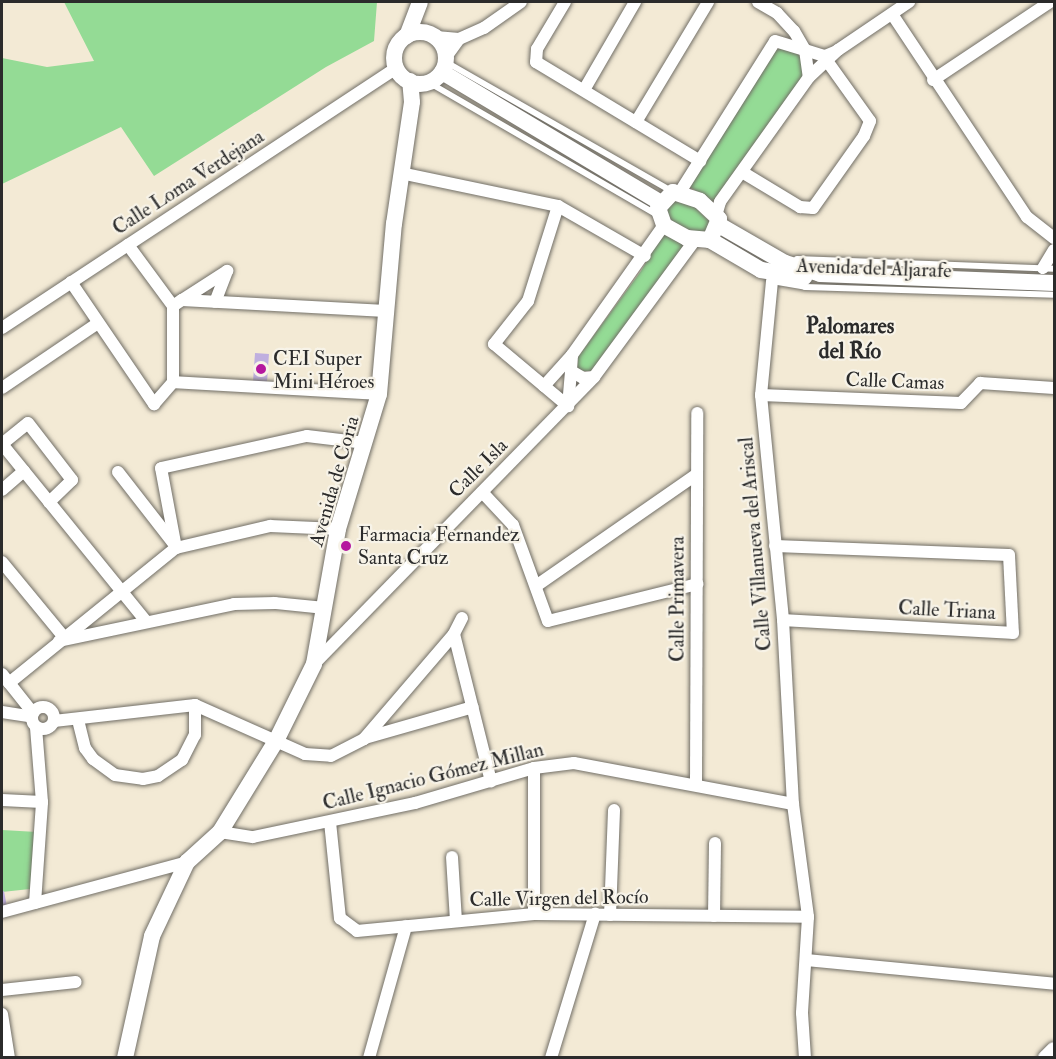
<!DOCTYPE html>
<html>
<head>
<meta charset="utf-8">
<style>
  body { margin:0 }
  #map { position:relative; width:1056px; height:1059px; overflow:hidden; background:#f3ead5; font-family:"IM FELL Double Pica",serif }
  div>[style] { position:absolute }
  [style*='--x'] { left:calc(var(--x)*1px); top:calc(var(--y)*1px); width:calc(var(--w)*1px); rotate:calc(var(--a)*1deg) }
  .green>* { inset:0; background:#94db95 }
  .building>* { inset:0; background:#bfafdf; transform-origin:0 0 }
  .roads { filter:drop-shadow(0 0 2px #716e66) drop-shadow(0 0 2px #716e66) }
  .lane>* { height:6px; margin:-3px; padding:0 3px; transform-origin:3px; border-radius:3px; background:#fff }
  .street>* { height:12px; margin:-6px; padding:0 6px; transform-origin:6px; border-radius:6px; background:#fff }
  .street>.ring { margin:-6px; padding:0; box-sizing:content-box; background:none; border:12px solid #fff; border-radius:50% }
  .secondary>* { height:16px; margin:-8px; padding:0 8px; transform-origin:8px; border-radius:8px; background:#fff }
  .secondary>.ring { margin:-8px; padding:0; box-sizing:content-box; background:none; border:16px solid #fff; border-radius:50% }
  .dots>* { width:16px; height:16px; translate:-50% -50%; box-sizing:border-box; border:3px solid #f7f3e8; border-radius:50% }
  span { translate:-50% -50%; white-space:nowrap; text-align:center; line-height:1.15; -webkit-text-stroke:4.5px #f7f3e8; paint-order:stroke }
  .street-label { font-size:20px; color:#2b2b2b }
  .poi-label { font-size:20px; color:#2b2b2b }
  .left { translate:0 -50%; text-align:left }
  .quarter-label { font-size:22px; color:#2b2b2b; font-weight:700 }
  .frame { position:absolute; inset:0; border:3px solid #2b2b2b; pointer-events:none }
</style>
</head>
<body>
<div id="map">
  <div class="green">
    <i style="clip-path:polygon(64px 2px,377px 2px,374px 41px,326px 67px,154px 176px,121px 127px,2px 184px,2px 58px,47px 67px,94px 61px)"></i>
    <i style="clip-path:polygon(785px 47px,798px 51px,805px 73px,713px 202px,690px 187px,774px 51px)"></i>
    <i style="clip-path:polygon(673px 200px,691px 203px,710px 222px,708px 230px,701px 235px,673px 224px,665px 210px)"></i>
    <i style="clip-path:polygon(663px 233px,686px 242px,593px 371px,577px 371px,578px 357px,641px 271px)"></i>
    <i style="clip-path:polygon(2px 830px,37px 832px,30px 889px,2px 892px)"></i>
  </div>
  <div class="building">
    <i style="left:255px;top:353px;width:14px;height:30px;rotate:4deg"></i>
    <i style="clip-path:polygon(4px 891px,7px 907px,2px 908px,2px 892px)"></i>
  </div>
  <div class="roads">
    <div class="lane">
      <i style="--x:446;--y:62;--w:262;--a:29.8"></i>
      <i style="--x:428;--y:82;--w:263;--a:30.1"></i>
      <i style="--x:797;--y:259;--w:257;--a:2.2"></i>
      <i style="--x:772;--y:281;--w:34;--a:10"></i>
      <i style="--x:805;--y:287;--w:249;--a:1.8"></i>
    </div>
    <div class="street">
      <i style="--x:565;--y:2;--w:55;--a:120.8"></i>
      <i style="--x:537;--y:49;--w:13;--a:94"></i>
      <i style="--x:536;--y:62;--w:192;--a:31.1"></i>
      <i style="--x:758;--y:2;--w:22;--a:30"></i>
      <i style="--x:777;--y:13;--w:25;--a:47"></i>
      <i style="--x:794;--y:31;--w:22;--a:60"></i>
      <i style="--x:805;--y:50;--w:21;--a:17"></i>
      <i style="--x:825;--y:56;--w:11;--a:-22"></i>
      <i style="--x:892;--y:14;--w:244;--a:56.4"></i>
      <i style="--x:1027;--y:217;--w:34;--a:38"></i>
      <i style="--x:436;--y:37;--w:23;--a:5"></i>
      <i style="--x:446;--y:57;--w:22;--a:-54"></i>
      <i style="--x:459;--y:39;--w:27;--a:-24"></i>
      <i style="--x:484;--y:28;--w:45;--a:-35.1"></i>
      <i style="--x:809;--y:77;--w:40;--a:-43"></i>
      <i style="--x:838;--y:50;--w:86;--a:-34.1"></i>
      <i style="--x:933;--y:80;--w:141;--a:-33.7"></i>
      <i style="--x:584;--y:90;--w:102;--a:-59.9"></i>
      <i style="--x:636;--y:122;--w:140;--a:-59"></i>
      <i style="--x:742;--y:172;--w:68;--a:31.1"></i>
      <i style="--x:800;--y:207;--w:13;--a:4"></i>
      <i style="--x:813;--y:208;--w:88;--a:-54.7"></i>
      <i style="--x:864;--y:136;--w:16;--a:-68"></i>
      <i style="--x:870;--y:121;--w:74;--a:-125.6"></i>
      <i style="--x:401;--y:173;--w:160;--a:11.9"></i>
      <i style="--x:558;--y:206;--w:100;--a:29.9"></i>
      <i style="--x:680;--y:192;--w:178;--a:-57.8"></i>
      <i style="--x:775;--y:41;--w:31;--a:17"></i>
      <i style="--x:805;--y:50;--w:27;--a:82"></i>
      <i style="--x:809;--y:77;--w:153;--a:125.5"></i>
      <i style="--x:720;--y:202;--w:15;--a:106"></i>
      <i style="--x:558;--y:206;--w:100;--a:107.5"></i>
      <i style="--x:528;--y:301;--w:55;--a:128.3"></i>
      <i style="--x:494;--y:344;--w:97;--a:40"></i>
      <i style="--x:664;--y:225;--w:159;--a:125.3"></i>
      <i style="--x:572;--y:355;--w:16;--a:94"></i>
      <i style="--x:571;--y:371;--w:14;--a:30"></i>
      <i style="--x:583;--y:378;--w:11;--a:-5"></i>
      <i style="--x:594;--y:377;--w:170;--a:-53.6"></i>
      <i style="--x:1043;--y:268;--w:21;--a:-59"></i>
      <i style="--x:772;--y:281;--w:115;--a:95.5"></i>
      <i style="--x:761;--y:395;--w:226;--a:84.4"></i>
      <i style="--x:783;--y:620;--w:184;--a:86.9"></i>
      <i style="--x:793;--y:804;--w:114;--a:82.4"></i>
      <i style="--x:808;--y:917;--w:96;--a:93.6"></i>
      <i style="--x:802;--y:1013;--w:45;--a:86.2"></i>
      <i style="--x:71;--y:282;--w:148;--a:55.8"></i>
      <i style="--x:154;--y:404;--w:29;--a:-49"></i>
      <i style="--x:173;--y:382;--w:76;--a:-90"></i>
      <i style="--x:173;--y:306;--w:76;--a:-126.4"></i>
      <i style="--x:182;--y:300;--w:54;--a:-32.8"></i>
      <i style="--x:227;--y:271;--w:33;--a:111"></i>
      <i style="--x:173;--y:306;--w:11;--a:-34"></i>
      <i style="--x:182;--y:300;--w:204;--a:3.1"></i>
      <i style="--x:2;--y:328;--w:473;--a:-33.4"></i>
      <i style="--x:173;--y:382;--w:206;--a:3.3"></i>
      <i style="--x:544;--y:386;--w:42;--a:-47.9"></i>
      <i style="--x:2;--y:388;--w:116;--a:-34.1"></i>
      <i style="--x:761;--y:395;--w:200;--a:2.3"></i>
      <i style="--x:961;--y:403;--w:28;--a:-46"></i>
      <i style="--x:980;--y:383;--w:74;--a:3.9"></i>
      <i style="--x:568;--y:406;--w:35;--a:-85"></i>
      <i style="--x:2;--y:444;--w:228;--a:50.9"></i>
      <i style="--x:2;--y:444;--w:33;--a:-39"></i>
      <i style="--x:28;--y:423;--w:72;--a:52.3"></i>
      <i style="--x:72;--y:480;--w:32;--a:136"></i>
      <i style="--x:118;--y:472;--w:91;--a:52.1"></i>
      <i style="--x:2;--y:490;--w:29;--a:-41"></i>
      <i style="--x:482;--y:492;--w:45;--a:46.8"></i>
      <i style="--x:513;--y:525;--w:102;--a:70"></i>
      <i style="--x:548;--y:621;--w:154;--a:-13.9"></i>
      <i style="--x:775;--y:546;--w:234;--a:2.2"></i>
      <i style="--x:1009;--y:555;--w:78;--a:87.1"></i>
      <i style="--x:1013;--y:633;--w:230;--a:-176.8"></i>
      <i style="--x:176;--y:548;--w:81;--a:-100.6"></i>
      <i style="--x:161;--y:468;--w:149;--a:-12.4"></i>
      <i style="--x:307;--y:436;--w:59;--a:6.8"></i>
      <i style="--x:2;--y:562;--w:96;--a:50.5"></i>
      <i style="--x:536;--y:586;--w:196;--a:-34.8"></i>
      <i style="--x:462;--y:618;--w:18;--a:117"></i>
      <i style="--x:454;--y:634;--w:152;--a:75.9"></i>
      <i style="--x:59;--y:641;--w:179;--a:-11.9"></i>
      <i style="--x:234;--y:604;--w:41;--a:-1.4"></i>
      <i style="--x:275;--y:603;--w:49;--a:5.8"></i>
      <i style="--x:314;--y:664;--w:401;--a:-45.7"></i>
      <i style="--x:2;--y:674;--w:50;--a:51.5"></i>
      <i style="--x:9;--y:683;--w:215;--a:-39"></i>
      <i style="--x:176;--y:548;--w:97;--a:-13.2"></i>
      <i style="--x:270;--y:526;--w:68;--a:2.5"></i>
      <i class="ring" style="left:32px;top:707px;width:10px;height:10px"></i>
      <i style="--x:2;--y:712;--w:30;--a:9"></i>
      <i style="--x:78;--y:720;--w:29;--a:76"></i>
      <i style="--x:85;--y:748;--w:14;--a:54"></i>
      <i style="--x:93;--y:759;--w:27;--a:36"></i>
      <i style="--x:115;--y:775;--w:28;--a:8"></i>
      <i style="--x:143;--y:779;--w:15;--a:-11"></i>
      <i style="--x:158;--y:776;--w:29;--a:-34"></i>
      <i style="--x:182;--y:760;--w:28;--a:-63"></i>
      <i style="--x:195;--y:735;--w:30;--a:-90"></i>
      <i style="--x:54;--y:721;--w:142;--a:-6.5"></i>
      <i style="--x:195;--y:705;--w:120;--a:24"></i>
      <i style="--x:305;--y:754;--w:26;--a:4"></i>
      <i style="--x:331;--y:756;--w:37;--a:-27"></i>
      <i style="--x:364;--y:739;--w:138;--a:-49.4"></i>
      <i style="--x:365;--y:738;--w:112;--a:-16"></i>
      <i style="--x:534;--y:768;--w:146;--a:90"></i>
      <i style="--x:696;--y:785;--w:372;--a:-89.8"></i>
      <i style="--x:2;--y:800;--w:40;--a:2.9"></i>
      <i style="--x:330;--y:822;--w:97;--a:84.1"></i>
      <i style="--x:340;--y:918;--w:21;--a:37"></i>
      <i style="--x:357;--y:931;--w:178;--a:-5.5"></i>
      <i style="--x:534;--y:914;--w:274;--a:0.6"></i>
      <i style="--x:220;--y:832;--w:33;--a:9"></i>
      <i style="--x:253;--y:837;--w:166;--a:-11.9"></i>
      <i style="--x:415;--y:803;--w:124;--a:-16.4"></i>
      <i style="--x:534;--y:768;--w:40;--a:-7.1"></i>
      <i style="--x:574;--y:763;--w:223;--a:10.6"></i>
      <i style="--x:452;--y:857;--w:64;--a:86.4"></i>
      <i style="--x:35;--y:903;--w:101;--a:-86"></i>
      <i style="--x:42;--y:802;--w:75;--a:-94.6"></i>
      <i style="--x:2;--y:912;--w:192;--a:-15.1"></i>
      <i style="--x:610;--y:915;--w:105;--a:-87.8"></i>
      <i style="--x:714;--y:916;--w:73;--a:-89.2"></i>
      <i style="--x:807;--y:960;--w:248;--a:5.5"></i>
      <i style="--x:2;--y:990;--w:74;--a:-6.2"></i>
      <i style="--x:2;--y:1014;--w:45;--a:81"></i>
      <i style="--x:369;--y:1058;--w:137;--a:-74.3"></i>
      <i style="--x:551;--y:1058;--w:151;--a:-73"></i>
    </div>
    <div class="secondary">
      <i class="ring" style="left:394px;top:32px;width:36px;height:36px"></i>
      <i style="--x:407;--y:36;--w:36;--a:-69"></i>
      <i style="--x:442;--y:72;--w:255;--a:30.9"></i>
      <i style="--x:673;--y:192;--w:28;--a:18"></i>
      <i style="--x:700;--y:201;--w:26;--a:43"></i>
      <i style="--x:719;--y:219;--w:23;--a:113"></i>
      <i style="--x:710;--y:240;--w:23;--a:-175"></i>
      <i style="--x:687;--y:238;--w:26;--a:-151"></i>
      <i style="--x:664;--y:225;--w:18;--a:-109"></i>
      <i style="--x:658;--y:208;--w:22;--a:-47"></i>
      <i style="--x:719;--y:225;--w:76;--a:29.9"></i>
      <i style="--x:785;--y:263;--w:37;--a:17"></i>
      <i style="--x:820;--y:274;--w:234;--a:2.2"></i>
      <i style="--x:710;--y:240;--w:59;--a:30.5"></i>
      <i style="--x:761;--y:270;--w:44;--a:9.2"></i>
      <i style="--x:125;--y:1058;--w:125;--a:-77.5"></i>
      <i style="--x:152;--y:936;--w:82;--a:-64.7"></i>
      <i style="--x:187;--y:862;--w:45;--a:-42.3"></i>
      <i style="--x:220;--y:832;--w:107;--a:-58.4"></i>
      <i style="--x:276;--y:741;--w:86;--a:-63.7"></i>
      <i style="--x:314;--y:664;--w:137;--a:-79.9"></i>
      <i style="--x:338;--y:529;--w:141;--a:-73.1"></i>
      <i style="--x:379;--y:394;--w:171;--a:-85"></i>
      <i style="--x:394;--y:224;--w:123;--a:-81.6"></i>
      <i style="--x:412;--y:102;--w:21;--a:-95"></i>
      <i style="--x:1046;--y:1058;--w:11;--a:-45"></i>
    </div>
  </div>
  <div class="dots">
    <i style="left:261px;top:369px;background:#b5179e"></i>
    <i style="left:346px;top:546px;background:#b5179e"></i>
  </div>
  <div class="street-label">
    <span style="left:188px;top:182px;rotate:-33deg">Calle Loma Verdejana</span>
    <span style="left:874px;top:268px;rotate:2deg">Avenida del Aljarafe</span>
    <span style="left:895px;top:381px;rotate:2deg">Calle Camas</span>
    <span style="left:478px;top:468px;rotate:-45deg">Calle Isla</span>
    <span style="left:334px;top:481px;rotate:-74deg">Avenida de Coria</span>
    <span style="left:755px;top:544px;rotate:-95deg">Calle Villanueva del Ariscal</span>
    <span style="left:677px;top:599px;rotate:-90deg">Calle Primavera</span>
    <span style="left:947px;top:610px;rotate:3deg">Calle Triana</span>
    <span style="left:433px;top:776px;rotate:-14deg">Calle Ignacio Gómez Millan</span>
    <span style="left:559px;top:898px;rotate:-1deg">Calle Virgen del Rocío</span>
  </div>
  <div class="poi-label">
    <span class="left" style="left:273px;top:370px">CEI Super<br>Mini Héroes</span>
    <span class="left" style="left:358px;top:546px">Farmacia Fernandez<br>Santa Cruz</span>
  </div>
  <div class="quarter-label">
    <span style="left:850px;top:339px">Palomares<br>del Río</span>
  </div>
  <div class="frame"></div>
</div>
</body>
</html>
